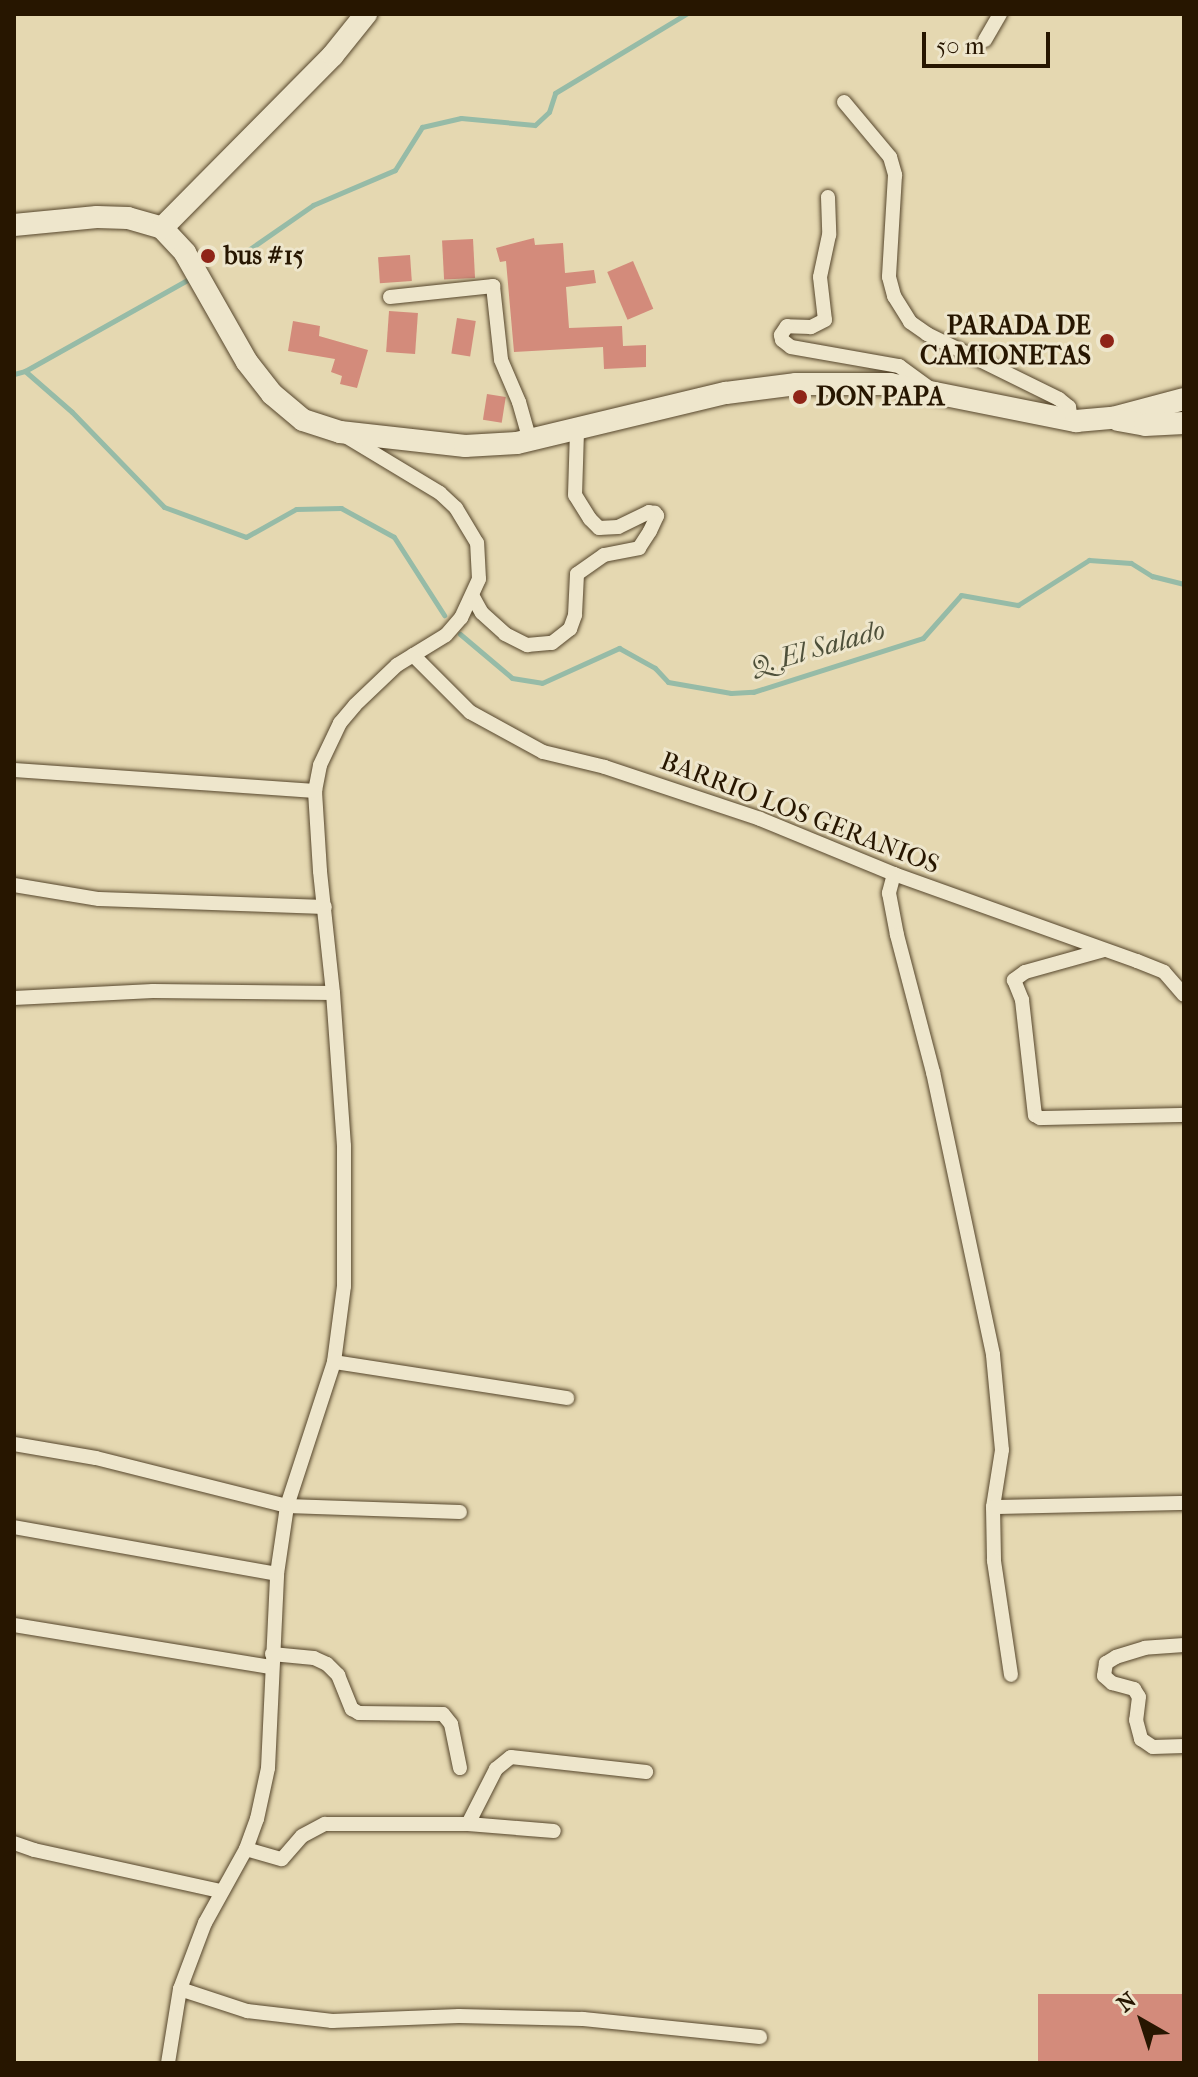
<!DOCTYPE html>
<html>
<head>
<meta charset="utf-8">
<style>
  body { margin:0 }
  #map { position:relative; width:1198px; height:2077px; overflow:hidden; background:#e5d8b1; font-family:"IM FELL French Canon",serif }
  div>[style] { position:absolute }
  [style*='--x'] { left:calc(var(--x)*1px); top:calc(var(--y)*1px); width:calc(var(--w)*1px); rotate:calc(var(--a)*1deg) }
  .stream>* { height:5px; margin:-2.5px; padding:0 2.5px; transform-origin:2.5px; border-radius:2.5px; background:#96bba7 }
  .building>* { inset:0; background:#d38b7b; transform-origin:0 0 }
  .roads { filter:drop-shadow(0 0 2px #56462c) drop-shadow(0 0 2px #56462c) }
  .street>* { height:14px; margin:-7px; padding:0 7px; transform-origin:7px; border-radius:7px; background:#eee6cc }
  .secondary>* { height:22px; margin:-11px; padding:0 11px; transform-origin:11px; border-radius:11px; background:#eee6cc }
  .dots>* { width:22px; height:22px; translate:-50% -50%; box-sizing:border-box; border:4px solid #eee6cc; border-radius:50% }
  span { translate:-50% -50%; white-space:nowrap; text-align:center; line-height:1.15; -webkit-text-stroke:6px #eee6cc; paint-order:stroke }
  .poi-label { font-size:26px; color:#271600; font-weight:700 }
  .left { translate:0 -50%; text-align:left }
  .right { translate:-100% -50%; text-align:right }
  .street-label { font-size:26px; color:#271600 }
  .water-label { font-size:28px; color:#4e503a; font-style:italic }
  .frame { position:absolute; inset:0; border:16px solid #271600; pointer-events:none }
  .north { position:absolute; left:1102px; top:1981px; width:80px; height:80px; -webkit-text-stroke:6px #eee6cc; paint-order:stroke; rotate:321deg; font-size:22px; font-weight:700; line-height:32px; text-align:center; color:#271600 }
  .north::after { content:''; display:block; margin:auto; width:28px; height:36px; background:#271600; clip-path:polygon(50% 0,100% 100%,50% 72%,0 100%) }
  .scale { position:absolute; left:922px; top:32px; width:128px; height:36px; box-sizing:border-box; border:4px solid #271600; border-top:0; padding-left:10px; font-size:24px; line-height:28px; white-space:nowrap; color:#271600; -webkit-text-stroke:6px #eee6cc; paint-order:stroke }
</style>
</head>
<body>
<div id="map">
  <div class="stream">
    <i style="--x:231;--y:262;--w:100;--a:-34.8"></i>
    <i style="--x:313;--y:205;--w:89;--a:-23.1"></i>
    <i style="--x:395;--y:170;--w:51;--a:-57.9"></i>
    <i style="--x:422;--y:127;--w:40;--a:-13"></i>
    <i style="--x:461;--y:118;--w:74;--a:5.4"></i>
    <i style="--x:535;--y:125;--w:19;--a:-43"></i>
    <i style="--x:549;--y:112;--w:20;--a:-72"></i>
    <i style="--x:555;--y:93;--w:153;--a:-31.1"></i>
    <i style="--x:25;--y:371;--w:62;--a:41.1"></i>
    <i style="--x:72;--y:412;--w:132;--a:45.9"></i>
    <i style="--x:164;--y:507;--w:87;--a:20.1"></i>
    <i style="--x:246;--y:537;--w:57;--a:-29.2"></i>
    <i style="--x:296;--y:509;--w:45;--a:-1.3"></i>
    <i style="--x:341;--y:508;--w:60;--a:28.7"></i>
    <i style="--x:394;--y:537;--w:93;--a:57.3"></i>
    <i style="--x:14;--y:374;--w:11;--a:-15"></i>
    <i style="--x:25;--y:371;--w:186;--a:-29.3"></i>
    <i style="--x:460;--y:634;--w:68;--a:40.2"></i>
    <i style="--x:512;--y:678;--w:30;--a:9"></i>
    <i style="--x:542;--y:683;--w:85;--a:-24.4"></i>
    <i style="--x:619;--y:648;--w:41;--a:29.1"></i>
    <i style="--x:655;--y:668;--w:19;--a:47"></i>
    <i style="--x:668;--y:682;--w:64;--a:9.9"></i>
    <i style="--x:731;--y:693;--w:22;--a:-3"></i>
    <i style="--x:753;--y:692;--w:178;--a:-17.6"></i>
    <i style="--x:923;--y:638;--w:57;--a:-48.5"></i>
    <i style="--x:961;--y:595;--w:58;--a:10"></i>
    <i style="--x:1018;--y:605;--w:84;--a:-32.4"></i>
    <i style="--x:1089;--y:560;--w:42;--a:4.1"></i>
    <i style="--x:1131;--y:563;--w:25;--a:32"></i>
    <i style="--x:1152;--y:576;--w:33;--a:14"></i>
  </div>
  <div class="building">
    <i style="clip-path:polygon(534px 238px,535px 245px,563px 243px,565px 273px,594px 270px,596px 283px,566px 287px,569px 328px,622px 326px,623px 346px,646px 345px,646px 367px,604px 369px,603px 347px,514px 352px,506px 261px,500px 262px,496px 248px)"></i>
    <i style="left:473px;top:239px;width:39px;height:31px;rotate:87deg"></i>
    <i style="left:410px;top:255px;width:26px;height:32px;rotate:86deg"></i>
    <i style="left:633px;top:261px;width:52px;height:28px;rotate:67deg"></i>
    <i style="left:389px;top:311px;width:29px;height:41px;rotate:4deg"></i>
    <i style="left:457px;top:318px;width:19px;height:36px;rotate:9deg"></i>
    <i style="clip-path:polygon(293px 321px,320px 326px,319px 336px,368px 350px,357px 388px,340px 384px,342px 376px,331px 372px,335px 359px,288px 351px)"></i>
    <i style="left:487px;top:394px;width:19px;height:26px;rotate:9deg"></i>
    <i style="left:1038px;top:1994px;width:146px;height:69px"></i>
  </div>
  <div class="roads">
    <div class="street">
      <i style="--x:985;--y:40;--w:30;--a:-60"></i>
      <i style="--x:844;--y:102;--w:72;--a:50.1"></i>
      <i style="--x:890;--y:157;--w:19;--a:74"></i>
      <i style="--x:895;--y:175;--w:102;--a:93.4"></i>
      <i style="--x:889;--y:277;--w:20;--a:75"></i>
      <i style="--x:894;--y:296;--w:31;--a:58"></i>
      <i style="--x:910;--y:322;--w:21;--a:35"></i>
      <i style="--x:927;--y:334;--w:147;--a:26.2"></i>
      <i style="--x:1059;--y:399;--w:13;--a:39"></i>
      <i style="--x:1069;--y:407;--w:13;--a:81"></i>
      <i style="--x:828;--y:197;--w:38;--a:88"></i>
      <i style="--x:829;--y:235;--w:43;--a:102.1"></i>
      <i style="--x:820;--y:277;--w:43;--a:83.4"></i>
      <i style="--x:825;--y:320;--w:16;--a:153"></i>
      <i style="--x:811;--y:327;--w:24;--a:-178"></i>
      <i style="--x:787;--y:326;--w:11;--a:124"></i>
      <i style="--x:781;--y:335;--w:5;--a:79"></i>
      <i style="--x:782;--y:340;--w:11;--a:38"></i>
      <i style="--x:791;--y:347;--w:110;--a:10"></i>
      <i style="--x:899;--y:366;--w:39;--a:36"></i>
      <i style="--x:390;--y:297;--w:104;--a:-6.1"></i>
      <i style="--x:493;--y:286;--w:74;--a:83.8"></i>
      <i style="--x:501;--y:360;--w:46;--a:66.8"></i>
      <i style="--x:519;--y:402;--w:41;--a:74.2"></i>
      <i style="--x:473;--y:597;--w:18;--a:61"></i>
      <i style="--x:482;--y:613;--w:31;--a:42"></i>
      <i style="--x:505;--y:634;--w:25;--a:27"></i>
      <i style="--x:527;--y:645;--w:25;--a:-5"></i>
      <i style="--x:552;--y:643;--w:23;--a:-38"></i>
      <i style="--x:570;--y:629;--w:15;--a:-70"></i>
      <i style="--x:575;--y:615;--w:41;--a:-87.2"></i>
      <i style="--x:577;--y:574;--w:33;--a:-35"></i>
      <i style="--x:604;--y:555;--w:36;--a:-11"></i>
      <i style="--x:639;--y:548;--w:20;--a:-57"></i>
      <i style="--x:650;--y:531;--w:17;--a:-65"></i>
      <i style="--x:657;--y:516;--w:4;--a:-124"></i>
      <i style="--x:655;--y:513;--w:6;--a:-171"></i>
      <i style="--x:649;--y:512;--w:34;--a:154"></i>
      <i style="--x:618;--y:527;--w:19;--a:177"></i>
      <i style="--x:599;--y:528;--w:13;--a:-135"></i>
      <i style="--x:590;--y:519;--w:28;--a:-122"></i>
      <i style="--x:575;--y:495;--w:64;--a:-88.2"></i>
      <i style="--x:413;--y:655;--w:81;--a:45"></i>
      <i style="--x:470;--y:712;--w:83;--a:28.7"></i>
      <i style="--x:543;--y:752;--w:64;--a:13.6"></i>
      <i style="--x:605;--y:767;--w:163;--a:18.5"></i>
      <i style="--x:760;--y:819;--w:145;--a:22.3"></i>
      <i style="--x:894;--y:874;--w:258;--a:19.7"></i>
      <i style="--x:1137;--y:961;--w:29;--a:22"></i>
      <i style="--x:1164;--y:972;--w:30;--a:49"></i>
      <i style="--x:14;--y:770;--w:302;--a:4"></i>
      <i style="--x:894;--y:874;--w:20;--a:105"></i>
      <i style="--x:889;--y:893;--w:43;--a:79.2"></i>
      <i style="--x:897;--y:935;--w:142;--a:75.3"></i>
      <i style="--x:933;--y:1072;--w:289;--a:78"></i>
      <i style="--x:993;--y:1355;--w:95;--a:84.6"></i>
      <i style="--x:1002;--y:1450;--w:58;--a:99"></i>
      <i style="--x:993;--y:1507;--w:54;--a:88.9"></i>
      <i style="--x:994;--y:1561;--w:115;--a:81.5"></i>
      <i style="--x:14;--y:885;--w:86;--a:9.4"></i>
      <i style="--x:99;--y:899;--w:226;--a:2"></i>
      <i style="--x:1104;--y:950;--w:82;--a:164.4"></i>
      <i style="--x:1025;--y:972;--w:14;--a:144"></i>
      <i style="--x:1014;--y:980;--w:22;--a:68"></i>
      <i style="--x:1022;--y:1000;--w:116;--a:83.6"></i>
      <i style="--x:1035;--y:1115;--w:6;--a:31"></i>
      <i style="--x:1040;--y:1118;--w:144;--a:-1.2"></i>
      <i style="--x:14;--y:998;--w:139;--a:-2.9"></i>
      <i style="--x:153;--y:991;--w:180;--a:0.6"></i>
      <i style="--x:334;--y:1362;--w:236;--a:8.8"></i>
      <i style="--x:14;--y:1444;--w:83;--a:9.7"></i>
      <i style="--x:96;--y:1458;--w:197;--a:14.1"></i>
      <i style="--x:287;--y:1506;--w:173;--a:2"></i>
      <i style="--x:993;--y:1507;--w:191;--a:-1.2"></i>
      <i style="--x:14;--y:1527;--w:267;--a:10.1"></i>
      <i style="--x:14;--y:1625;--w:260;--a:9.3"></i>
      <i style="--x:1184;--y:1645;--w:39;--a:176"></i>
      <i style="--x:1145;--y:1648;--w:30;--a:163"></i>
      <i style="--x:1116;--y:1657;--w:12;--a:149"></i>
      <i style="--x:1106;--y:1663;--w:13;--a:99"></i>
      <i style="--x:1104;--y:1676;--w:11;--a:41"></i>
      <i style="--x:1112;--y:1683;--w:23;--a:15"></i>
      <i style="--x:1134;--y:1689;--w:9;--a:58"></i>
      <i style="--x:1139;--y:1697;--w:23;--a:97"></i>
      <i style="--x:1136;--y:1720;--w:20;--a:75"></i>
      <i style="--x:1141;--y:1739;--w:14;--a:34"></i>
      <i style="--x:1153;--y:1747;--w:31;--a:-2"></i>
      <i style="--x:272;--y:1654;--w:42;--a:5.4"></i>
      <i style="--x:314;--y:1658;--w:14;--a:25"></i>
      <i style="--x:327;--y:1664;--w:16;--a:45"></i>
      <i style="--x:338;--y:1675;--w:37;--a:68"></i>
      <i style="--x:352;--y:1709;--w:8;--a:30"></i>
      <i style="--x:359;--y:1713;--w:84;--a:0.7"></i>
      <i style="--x:443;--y:1714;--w:13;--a:51"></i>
      <i style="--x:451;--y:1724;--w:45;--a:78.4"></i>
      <i style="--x:468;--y:1824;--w:62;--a:-63"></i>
      <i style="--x:496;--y:1769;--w:19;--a:-39"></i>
      <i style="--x:511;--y:1757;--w:136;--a:6.3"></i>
      <i style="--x:14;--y:1843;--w:21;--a:19"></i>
      <i style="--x:34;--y:1850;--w:190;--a:12.4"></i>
      <i style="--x:246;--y:1849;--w:37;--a:16"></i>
      <i style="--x:282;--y:1859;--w:30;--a:-49"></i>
      <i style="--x:302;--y:1836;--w:26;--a:-28"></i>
      <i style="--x:325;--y:1824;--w:143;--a:0"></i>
      <i style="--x:468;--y:1824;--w:86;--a:4.7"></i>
      <i style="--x:180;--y:1989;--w:71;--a:18.2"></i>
      <i style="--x:247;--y:2011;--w:86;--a:6.7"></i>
      <i style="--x:332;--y:2021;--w:127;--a:-2.3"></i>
      <i style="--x:459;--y:2016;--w:124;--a:1.4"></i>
      <i style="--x:583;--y:2019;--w:178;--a:5.8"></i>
      <i style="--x:168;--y:2063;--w:75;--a:-80.8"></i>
      <i style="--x:180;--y:1989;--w:71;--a:-69.3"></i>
      <i style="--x:205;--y:1923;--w:85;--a:-61"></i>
      <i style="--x:246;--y:1849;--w:32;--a:-70"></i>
      <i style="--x:257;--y:1819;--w:52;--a:-77.8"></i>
      <i style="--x:268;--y:1768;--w:194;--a:-87.3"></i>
      <i style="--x:277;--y:1574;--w:69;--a:-81.6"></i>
      <i style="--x:287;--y:1506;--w:151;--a:-71.9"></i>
      <i style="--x:334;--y:1362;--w:77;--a:-82.5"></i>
      <i style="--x:344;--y:1286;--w:140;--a:-90"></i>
      <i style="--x:344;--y:1146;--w:153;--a:-94.1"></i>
      <i style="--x:333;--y:993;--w:123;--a:-96.1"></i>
      <i style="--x:320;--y:871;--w:80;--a:-93.6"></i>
      <i style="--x:315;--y:791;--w:26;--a:-79"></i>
      <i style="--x:320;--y:765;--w:47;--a:-64.5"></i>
      <i style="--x:340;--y:723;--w:23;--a:-50"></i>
      <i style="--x:355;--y:705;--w:58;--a:-43.6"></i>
      <i style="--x:397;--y:665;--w:57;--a:-31.5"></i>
      <i style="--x:446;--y:635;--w:23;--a:-49"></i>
      <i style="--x:461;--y:618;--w:43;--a:-65.2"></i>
      <i style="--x:479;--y:579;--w:36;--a:-93"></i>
      <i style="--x:477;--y:543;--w:41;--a:-121"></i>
      <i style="--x:456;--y:508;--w:22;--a:-137"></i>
      <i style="--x:440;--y:493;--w:109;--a:-148.9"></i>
    </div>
    <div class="secondary">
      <i style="--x:14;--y:225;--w:83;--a:-5.5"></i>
      <i style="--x:97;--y:217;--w:31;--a:2"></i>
      <i style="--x:128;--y:218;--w:35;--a:16"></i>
      <i style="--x:162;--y:228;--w:34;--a:47"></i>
      <i style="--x:185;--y:253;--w:125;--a:60.4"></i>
      <i style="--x:247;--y:362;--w:41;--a:52"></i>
      <i style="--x:272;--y:394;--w:40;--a:40"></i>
      <i style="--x:303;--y:420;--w:39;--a:18"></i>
      <i style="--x:340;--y:432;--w:126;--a:6.4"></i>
      <i style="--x:465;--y:446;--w:52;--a:-3.3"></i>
      <i style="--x:517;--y:443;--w:215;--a:-13.5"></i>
      <i style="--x:726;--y:393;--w:71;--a:-7.3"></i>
      <i style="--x:796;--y:384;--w:94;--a:0"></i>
      <i style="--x:890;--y:384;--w:190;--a:11.3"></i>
      <i style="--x:1076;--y:421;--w:37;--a:-5"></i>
      <i style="--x:1113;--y:418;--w:73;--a:-15"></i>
      <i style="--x:162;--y:228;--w:243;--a:-45.3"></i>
      <i style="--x:333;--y:55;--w:53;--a:-51.2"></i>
      <i style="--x:1118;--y:420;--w:27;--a:10"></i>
      <i style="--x:1145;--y:425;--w:39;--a:-3"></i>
    </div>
  </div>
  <div class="dots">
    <i style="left:208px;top:256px;background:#8f2418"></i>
    <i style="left:1107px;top:341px;background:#8f2418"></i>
    <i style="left:800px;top:397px;background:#8f2418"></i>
  </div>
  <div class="poi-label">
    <span class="left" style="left:224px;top:256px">bus #15</span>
    <span class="right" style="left:1091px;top:341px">PARADA DE<br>CAMIONETAS</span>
    <span class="left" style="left:816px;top:397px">DON PAPA</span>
  </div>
  <div class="street-label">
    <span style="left:800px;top:813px;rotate:21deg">BARRIO LOS GERANIOS</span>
  </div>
  <div class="water-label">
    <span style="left:818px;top:648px;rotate:-16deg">Q. El Salado</span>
  </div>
  <div class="frame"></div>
  <div class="north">N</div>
  <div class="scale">50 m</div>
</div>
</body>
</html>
